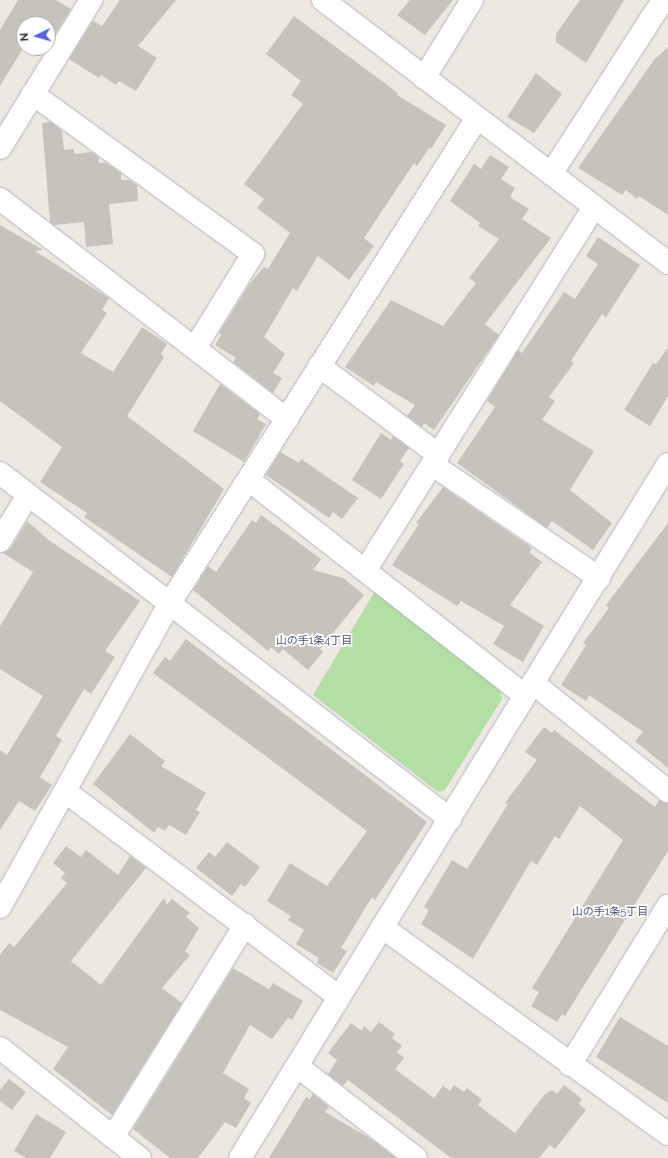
<!DOCTYPE html>
<html>
<head>
<meta charset="utf-8">
<style>
  body { margin:0 }
  #map { position:relative; width:668px; height:1158px; overflow:hidden; background:#ede9e2; font-family:Raleway,"Noto Sans JP",sans-serif }
  div>[style] { position:absolute }
  [style*='--x'] { left:calc(var(--x)*1px); top:calc(var(--y)*1px); width:calc(var(--w)*1px); rotate:calc(var(--a)*1deg) }
  .green>* { inset:0; background:#b3dea4 }
  .building>* { inset:0; background:#c6c3bd }
  .roads { filter:drop-shadow(0 0 1px #b5b6bf) drop-shadow(0 0 1px #b5b6bf) }
  .minor>* { height:22px; margin:-11px; padding:0 11px; transform-origin:11px; border-radius:11px; background:#fff }
  span { translate:-50% -50%; white-space:nowrap; text-align:center; line-height:1.15; -webkit-text-stroke:3.5px #fff; paint-order:stroke }
  .neighbourhood-label { font-size:11px; color:#51557b }
  .north { position:absolute; left:16px; top:16px; width:40px; height:40px; box-sizing:border-box; background:#fff; border:1px solid #ababab; border-radius:50%; rotate:265deg; font-size:11px; font-weight:700; line-height:16px; text-align:center; color:#2d2d2d }
  .north::after { content:''; display:block; margin:auto; width:14px; height:18px; background:#5262ea; clip-path:polygon(50% 0,100% 100%,50% 72%,0 100%) }
</style>
</head>
<body>
<div id="map">
  <div class="green">
    <i style="clip-path:polygon(375px 591px,500px 690px,502px 699px,445px 790px,438px 792px,313px 695px)"></i>
  </div>
  <div class="building">
    <i style="clip-path:polygon(18px 0,56px 0,71px 9px,48px 46px,48px 24px,24px 24px,24px 47px,0 86px,0 30px)"></i>
    <i style="clip-path:polygon(120px 0,176px 0,138px 46px,157px 58px,136px 91px,119px 81px,116px 85px,101px 75px,99px 78px,69px 59px,93px 21px,102px 26px)"></i>
    <i style="clip-path:polygon(410px 0,453px 0,425px 35px,397px 15px)"></i>
    <i style="clip-path:polygon(580px 0,624px 0,586px 63px,556px 42px,556px 34px)"></i>
    <i style="clip-path:polygon(294px 16px,398px 93px,397px 95px,446px 125px,431px 149px,429px 148px,417px 166px,414px 163px,364px 238px,374px 246px,349px 280px,318px 256px,297px 291px,293px 288px,264px 337px,285px 354px,273px 373px,282px 378px,273px 393px,233px 362px,236px 358px,215px 345px,221px 335px,219px 333px,249px 285px,264px 267px,268px 269px,290px 233px,257px 208px,264px 199px,244px 184px,303px 104px,291px 95px,301px 81px,266px 54px)"></i>
    <i style="clip-path:polygon(668px 47px,668px 215px,639px 196px,637px 199px,626px 190px,622px 195px,578px 168px,654px 60px)"></i>
    <i style="clip-path:polygon(536px 73px,562px 94px,534px 133px,507px 117px)"></i>
    <i style="clip-path:polygon(51px 122px,62px 131px,64px 150px,74px 149px,74px 154px,92px 152px,99px 158px,99px 163px,106px 163px,121px 173px,121px 180px,129px 180px,137px 185px,138px 201px,109px 204px,113px 244px,86px 247px,84px 222px,54px 225px,50px 222px,42px 123px)"></i>
    <i style="clip-path:polygon(490px 155px,509px 167px,501px 179px,515px 188px,510px 197px,529px 209px,522px 219px,551px 238px,485px 324px,499px 335px,434px 430px,424px 423px,422px 427px,407px 416px,415px 405px,376px 382px,374px 386px,345px 367px,391px 300px,443px 326px,476px 283px,469px 278px,499px 239px,478px 226px,480px 223px,450px 201px,474px 164px,481px 169px)"></i>
    <i style="clip-path:polygon(0 225px,43px 250px,35px 251px,109px 298px,102px 310px,107px 313px,81px 353px,113px 372px,142px 327px,167px 344px,161px 354px,164px 357px,127px 416px,224px 489px,172px 577px,84px 517px,87px 513px,40px 482px,62px 447px,0 401px)"></i>
    <i style="clip-path:polygon(598px 237px,640px 265px,606px 317px,602px 314px,571px 361px,574px 363px,549px 397px,555px 401px,542px 420px,594px 451px,570px 490px,612px 523px,593px 550px,552px 521px,547px 528px,457px 463px,495px 407px,487px 401px,518px 350px,522px 353px,564px 292px,575px 299px,598px 264px,586px 256px)"></i>
    <i style="clip-path:polygon(668px 348px,668px 396px,650px 426px,624px 410px,653px 363px,656px 364px)"></i>
    <i style="clip-path:polygon(220px 384px,260px 414px,257px 419px,266px 424px,244px 462px,193px 431px)"></i>
    <i style="clip-path:polygon(381px 433px,391px 440px,393px 436px,409px 448px,400px 461px,404px 464px,381px 499px,352px 480px)"></i>
    <i style="clip-path:polygon(280px 452px,299px 463px,301px 459px,358px 498px,342px 519px,333px 512px,329px 518px,266px 475px)"></i>
    <i style="clip-path:polygon(443px 487px,532px 548px,529px 552px,542px 562px,510px 605px,544px 626px,523px 662px,493px 644px,504px 626px,461px 601px,457px 606px,392px 565px,419px 524px,416px 523px)"></i>
    <i style="clip-path:polygon(261px 515px,321px 559px,313px 570px,343px 578px,364px 595px,320px 649px,323px 652px,308px 670px,283px 649px,279px 654px,271px 647px,268px 651px,193px 590px,208px 566px,216px 572px,252px 520px,256px 523px)"></i>
    <i style="clip-path:polygon(27px 521px,50px 541px,140px 601px,105px 651px,115px 657px,91px 694px,84px 689px,56px 736px,62px 740px,40px 777px,52px 785px,35px 811px,19px 801px,0 830px,0 750px,7px 755px,43px 696px,0 669px,0 626px,33px 572px,3px 553px,11px 548px)"></i>
    <i style="clip-path:polygon(668px 523px,668px 768px,635px 741px,643px 732px,589px 695px,586px 701px,561px 685px,586px 645px,583px 643px,609px 608px,606px 605px)"></i>
    <i style="clip-path:polygon(186px 639px,427px 822px,375px 900px,372px 897px,341px 948px,347px 951px,333px 973px,317px 963px,319px 958px,296px 944px,304px 930px,288px 920px,291px 916px,267px 901px,290px 863px,327px 886px,367px 831px,153px 673px,165px 657px,170px 661px)"></i>
    <i style="clip-path:polygon(544px 727px,552px 733px,554px 730px,655px 807px,659px 800px,668px 803px,668px 851px,565px 1016px,562px 1014px,557px 1022px,531px 1006px,539px 992px,532px 988px,623px 840px,580px 806px,559px 839px,555px 836px,537px 865px,531px 861px,473px 959px,421px 924px,429px 910px,424px 907px,452px 860px,467px 869px,508px 804px,505px 803px,537px 760px,525px 752px)"></i>
    <i style="clip-path:polygon(130px 734px,165px 761px,161px 766px,206px 793px,196px 810px,200px 812px,186px 835px,169px 825px,165px 831px,158px 827px,154px 833px,93px 784px)"></i>
    <i style="clip-path:polygon(227px 842px,260px 867px,245px 887px,241px 884px,232px 896px,196px 868px,209px 852px,215px 857px)"></i>
    <i style="clip-path:polygon(66px 846px,81px 857px,86px 850px,118px 875px,130px 856px,146px 868px,71px 961px,101px 985px,164px 898px,167px 905px,172px 899px,190px 913px,186px 917px,199px 928px,185px 951px,190px 955px,162px 988px,182px 1003px,112px 1115px,53px 1069px,68px 1047px,0 1010px,0 955px,9px 943px,14px 947px,67px 883px,61px 878px,65px 873px,53px 863px)"></i>
    <i style="clip-path:polygon(233px 968px,269px 989px,273px 983px,303px 1001px,292px 1020px,288px 1018px,272px 1039px,250px 1025px,223px 1073px,249px 1089px,244px 1098px,251px 1103px,236px 1128px,225px 1122px,198px 1158px,170px 1158px,133px 1129px)"></i>
    <i style="clip-path:polygon(620px 1017px,668px 1046px,668px 1103px,596px 1057px)"></i>
    <i style="clip-path:polygon(379px 1022px,395px 1034px,392px 1038px,402px 1046px,397px 1052px,404px 1058px,395px 1069px,434px 1098px,443px 1086px,450px 1091px,454px 1085px,464px 1092px,467px 1088px,482px 1100px,478px 1105px,515px 1133px,545px 1094px,552px 1090px,557px 1094px,564px 1085px,582px 1099px,579px 1104px,586px 1110px,555px 1149px,550px 1145px,539px 1158px,451px 1158px,348px 1080px,343px 1086px,328px 1074px,337px 1060px,328px 1053px,351px 1023px,362px 1031px,364px 1026px,371px 1032px)"></i>
    <i style="clip-path:polygon(9px 1079px,26px 1092px,12px 1110px,0 1101px,0 1090px)"></i>
    <i style="clip-path:polygon(313px 1094px,329px 1107px,325px 1112px,371px 1139px,396px 1158px,269px 1158px,306px 1097px,310px 1099px)"></i>
    <i style="clip-path:polygon(36px 1114px,66px 1132px,50px 1158px,26px 1158px,14px 1151px)"></i>
  </div>
  <div class="roads">
    <div class="minor">
      <i style="--x:323;--y:0;--w:434;--a:37.3"></i>
      <i style="--x:424;--y:78;--w:92;--a:-58.4"></i>
      <i style="--x:33;--y:94;--w:272;--a:36"></i>
      <i style="--x:253;--y:254;--w:110;--a:121.7"></i>
      <i style="--x:0;--y:148;--w:174;--a:-58.4"></i>
      <i style="--x:551;--y:174;--w:207;--a:-57.2"></i>
      <i style="--x:0;--y:199;--w:362;--a:37.5"></i>
      <i style="--x:319;--y:366;--w:149;--a:36.6"></i>
      <i style="--x:433;--y:465;--w:201;--a:34.2"></i>
      <i style="--x:0;--y:473;--w:568;--a:37.56"></i>
      <i style="--x:249;--y:480;--w:350;--a:38"></i>
      <i style="--x:0;--y:541;--w:54;--a:-58.7"></i>
      <i style="--x:366;--y:569;--w:428;--a:-57.8"></i>
      <i style="--x:533;--y:683;--w:173;--a:38.7"></i>
      <i style="--x:66;--y:792;--w:341;--a:36.9"></i>
      <i style="--x:0;--y:907;--w:348;--a:-60.8"></i>
      <i style="--x:170;--y:603;--w:574;--a:-57.67"></i>
      <i style="--x:382;--y:927;--w:353;--a:35.9"></i>
      <i style="--x:0;--y:1048;--w:178;--a:38.2"></i>
      <i style="--x:570;--y:1065;--w:187;--a:-58.4"></i>
      <i style="--x:297;--y:1066;--w:150;--a:37.7"></i>
      <i style="--x:113;--y:1137;--w:250;--a:-58.1"></i>
      <i style="--x:240;--y:1158;--w:815;--a:-58.34"></i>
    </div>
  </div>
  <div class="neighbourhood-label">
    <span style="left:314px;top:641px">山の手1条4丁目</span>
    <span style="left:610px;top:912px">山の手1条5丁目</span>
  </div>
  <div class="north">N</div>
</div>
</body>
</html>
